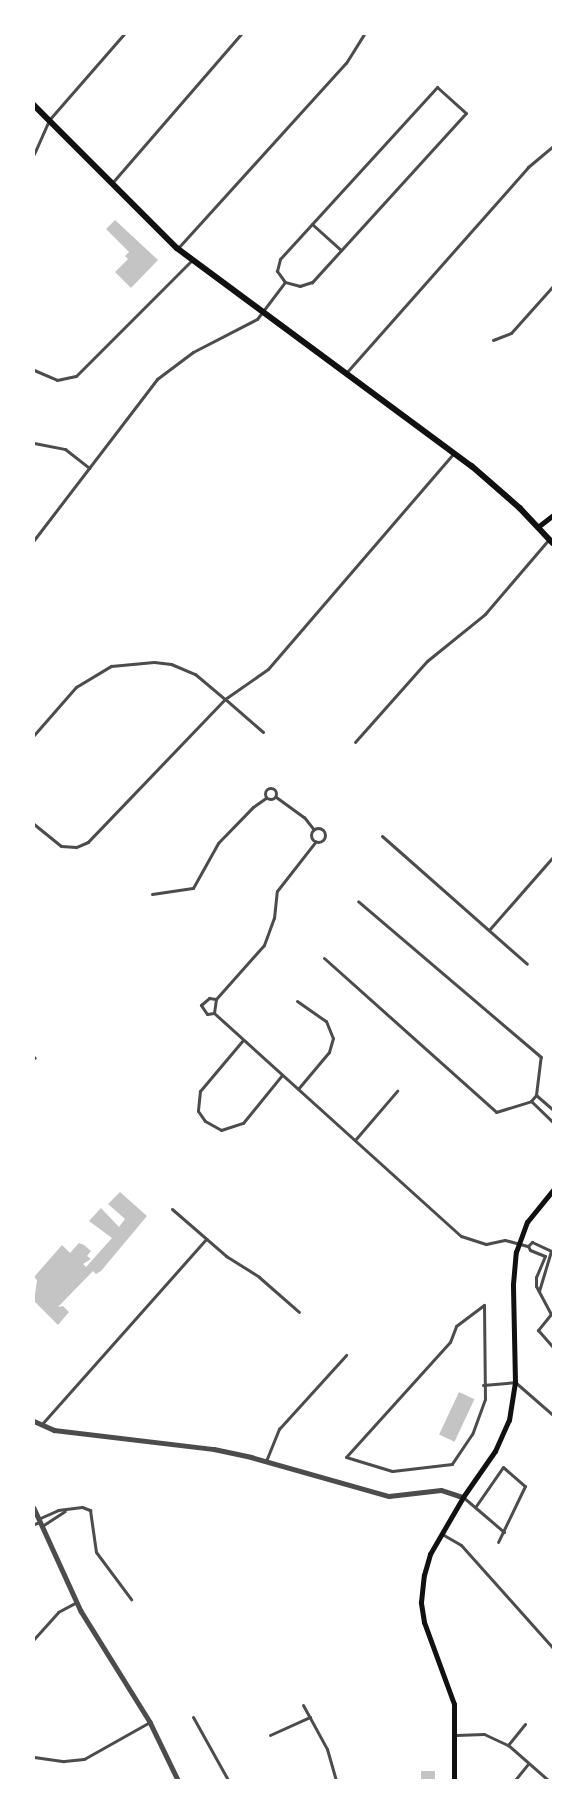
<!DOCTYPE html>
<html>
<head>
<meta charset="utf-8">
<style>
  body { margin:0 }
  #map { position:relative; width:587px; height:1814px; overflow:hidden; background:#fff; font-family:Poppins,sans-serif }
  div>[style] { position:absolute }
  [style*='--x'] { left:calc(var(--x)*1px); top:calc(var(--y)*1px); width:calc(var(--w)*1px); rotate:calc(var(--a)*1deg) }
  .building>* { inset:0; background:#c4c4c4; transform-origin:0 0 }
  .minor>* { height:3px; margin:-1.5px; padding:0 1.5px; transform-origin:1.5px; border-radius:1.5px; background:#4c4c4c }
  .minor>.ring { margin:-1.5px; padding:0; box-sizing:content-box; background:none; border:3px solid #4c4c4c; border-radius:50% }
  .tertiary>* { height:4.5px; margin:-2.25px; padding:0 2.25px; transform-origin:2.25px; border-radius:2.25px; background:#4c4c4c }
  .secondary>* { height:5px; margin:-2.5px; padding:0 2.5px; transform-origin:2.5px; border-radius:2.5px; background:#111 }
  .primary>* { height:5.5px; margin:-2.75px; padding:0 2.75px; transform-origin:2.75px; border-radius:2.75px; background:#111 }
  span { translate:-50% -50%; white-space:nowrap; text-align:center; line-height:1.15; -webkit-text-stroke:4px #fff; paint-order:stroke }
  .frame { position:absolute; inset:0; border:35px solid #fff; pointer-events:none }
</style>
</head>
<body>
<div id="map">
  <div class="building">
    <i style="clip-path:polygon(115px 220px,158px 260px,131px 288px,115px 272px,128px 259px,125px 256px,129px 252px,106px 229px)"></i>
    <i style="clip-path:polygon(120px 1192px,147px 1216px,101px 1271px,96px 1274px,93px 1271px,58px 1307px,63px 1306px,69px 1312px,58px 1325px,34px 1301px,37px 1280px,34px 1277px,62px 1245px,70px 1253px,79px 1243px,84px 1245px,91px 1251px,87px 1256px,91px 1259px,83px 1264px,86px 1267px,112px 1238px,89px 1221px,101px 1208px,119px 1227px,125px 1219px,108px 1204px)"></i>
    <i style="left:459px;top:1392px;width:17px;height:47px;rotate:25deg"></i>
    <i style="left:421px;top:1771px;width:14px;height:9px"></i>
  </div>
  <div class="minor">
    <i style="--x:437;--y:87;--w:39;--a:42"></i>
    <i style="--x:466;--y:113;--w:229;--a:132.3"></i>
    <i style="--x:312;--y:282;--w:13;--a:162"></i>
    <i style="--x:300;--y:286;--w:16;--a:-165"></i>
    <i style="--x:285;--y:282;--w:14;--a:-126"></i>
    <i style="--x:277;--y:271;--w:12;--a:-76"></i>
    <i style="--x:280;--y:259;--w:233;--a:-47.6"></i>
    <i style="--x:34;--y:154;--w:37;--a:-66"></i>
    <i style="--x:49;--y:120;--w:114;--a:-48.9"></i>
    <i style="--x:112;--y:183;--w:197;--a:-49.1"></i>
    <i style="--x:312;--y:224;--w:39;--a:42"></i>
    <i style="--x:178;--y:248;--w:250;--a:-47.8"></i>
    <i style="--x:346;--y:63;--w:34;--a:-58"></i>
    <i style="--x:493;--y:340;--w:19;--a:-21"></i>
    <i style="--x:511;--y:333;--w:63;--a:-48.2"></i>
    <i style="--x:34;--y:370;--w:25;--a:23"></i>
    <i style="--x:57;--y:380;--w:19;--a:-12"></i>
    <i style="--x:76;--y:376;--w:164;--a:-45"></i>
    <i style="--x:346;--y:373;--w:275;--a:-48.5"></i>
    <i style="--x:528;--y:167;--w:33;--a:-40"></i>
    <i style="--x:34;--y:443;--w:32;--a:11"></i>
    <i style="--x:65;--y:449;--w:31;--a:38"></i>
    <i style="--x:34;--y:540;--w:203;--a:-52.6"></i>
    <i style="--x:157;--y:379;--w:45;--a:-36.9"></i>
    <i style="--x:193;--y:352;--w:72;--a:-27.3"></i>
    <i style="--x:257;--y:319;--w:46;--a:-52.9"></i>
    <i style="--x:263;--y:732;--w:50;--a:-139"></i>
    <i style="--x:225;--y:699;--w:52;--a:-34.9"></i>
    <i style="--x:268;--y:669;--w:285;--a:-49.3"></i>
    <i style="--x:34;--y:735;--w:64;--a:-48.8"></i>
    <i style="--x:76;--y:687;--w:41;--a:-31"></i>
    <i style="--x:111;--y:666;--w:43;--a:-5.3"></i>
    <i style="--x:154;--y:662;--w:17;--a:7"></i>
    <i style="--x:171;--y:664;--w:26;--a:23"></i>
    <i style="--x:195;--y:674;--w:39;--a:40"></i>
    <i style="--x:225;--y:699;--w:198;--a:133.8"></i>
    <i style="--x:88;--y:842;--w:13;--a:157"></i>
    <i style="--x:76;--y:847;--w:15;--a:-176"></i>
    <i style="--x:61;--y:846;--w:35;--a:-141"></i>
    <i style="--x:355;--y:742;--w:108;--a:-48.4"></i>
    <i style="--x:427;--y:661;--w:75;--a:-39"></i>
    <i style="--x:485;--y:614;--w:99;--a:-49.5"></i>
    <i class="ring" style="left:265.5px;top:788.5px;width:8px;height:8px"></i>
    <i style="--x:276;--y:797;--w:34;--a:36"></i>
    <i style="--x:304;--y:817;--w:16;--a:52"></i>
    <i class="ring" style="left:311px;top:828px;width:11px;height:11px"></i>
    <i style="--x:382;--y:836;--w:193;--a:41.4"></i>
    <i style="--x:152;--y:894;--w:41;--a:-8.3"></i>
    <i style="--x:193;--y:888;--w:51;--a:-60.9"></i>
    <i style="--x:218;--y:843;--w:50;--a:-45.8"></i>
    <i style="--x:253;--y:807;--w:16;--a:-35"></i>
    <i style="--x:489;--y:930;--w:97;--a:-48.8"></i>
    <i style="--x:324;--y:958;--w:231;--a:41.8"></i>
    <i style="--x:496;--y:1112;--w:37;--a:-17"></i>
    <i style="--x:531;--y:1101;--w:8;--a:-50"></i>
    <i style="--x:536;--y:1095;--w:38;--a:-83"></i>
    <i style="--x:541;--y:1057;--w:240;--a:-139.6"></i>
    <i style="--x:297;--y:1001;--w:35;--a:35"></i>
    <i style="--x:326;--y:1021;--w:18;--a:68"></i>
    <i style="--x:333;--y:1038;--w:15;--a:106"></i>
    <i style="--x:329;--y:1052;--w:48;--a:130"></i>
    <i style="--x:214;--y:1013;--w:333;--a:42.1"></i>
    <i style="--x:461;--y:1236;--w:26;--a:18"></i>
    <i style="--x:486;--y:1244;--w:19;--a:-12"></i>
    <i style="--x:505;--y:1240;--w:24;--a:15"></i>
    <i style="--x:528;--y:1246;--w:6;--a:-45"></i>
    <i style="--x:532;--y:1242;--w:21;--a:25"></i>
    <i style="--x:551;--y:1251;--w:42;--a:106.7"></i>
    <i style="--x:214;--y:1013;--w:14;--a:-82"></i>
    <i style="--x:216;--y:999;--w:72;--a:-48.4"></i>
    <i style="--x:264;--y:945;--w:29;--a:-70"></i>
    <i style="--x:274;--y:918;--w:27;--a:-84"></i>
    <i style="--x:277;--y:891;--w:63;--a:-52"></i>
    <i style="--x:214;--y:1013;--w:7;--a:172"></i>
    <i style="--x:207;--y:1014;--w:11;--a:-124"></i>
    <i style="--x:201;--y:1005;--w:11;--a:-41"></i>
    <i style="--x:209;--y:998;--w:7;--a:8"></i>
    <i style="--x:243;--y:1040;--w:67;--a:130.1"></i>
    <i style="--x:200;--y:1091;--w:20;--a:96"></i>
    <i style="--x:198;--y:1111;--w:12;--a:55"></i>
    <i style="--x:205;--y:1121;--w:18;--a:29"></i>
    <i style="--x:221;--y:1130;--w:23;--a:-18"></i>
    <i style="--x:243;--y:1123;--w:62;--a:-50.9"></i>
    <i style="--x:34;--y:1057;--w:1;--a:45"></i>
    <i style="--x:536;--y:1095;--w:23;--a:41"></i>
    <i style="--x:531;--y:1101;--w:30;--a:44"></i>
    <i style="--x:355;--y:1140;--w:65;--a:-49.4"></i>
    <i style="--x:172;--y:1209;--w:72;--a:41"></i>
    <i style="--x:226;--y:1256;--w:39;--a:32"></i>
    <i style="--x:259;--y:1277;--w:53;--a:41.2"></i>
    <i style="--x:528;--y:1246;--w:4;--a:63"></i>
    <i style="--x:530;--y:1250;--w:16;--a:22"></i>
    <i style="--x:545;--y:1256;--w:23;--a:113"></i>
    <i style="--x:536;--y:1277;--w:9;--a:90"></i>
    <i style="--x:536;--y:1286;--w:32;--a:62"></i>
    <i style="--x:551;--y:1314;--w:21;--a:129"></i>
    <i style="--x:538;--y:1330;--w:23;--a:49"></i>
    <i style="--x:484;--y:1305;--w:94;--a:89.4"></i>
    <i style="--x:485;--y:1399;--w:37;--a:110"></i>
    <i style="--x:472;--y:1434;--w:36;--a:124"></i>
    <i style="--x:452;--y:1464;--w:60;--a:173.3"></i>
    <i style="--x:392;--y:1471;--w:48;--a:-163.1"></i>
    <i style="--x:346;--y:1457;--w:155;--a:-47.9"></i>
    <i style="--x:450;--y:1342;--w:17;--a:-69"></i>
    <i style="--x:456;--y:1326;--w:35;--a:-37"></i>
    <i style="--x:483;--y:1385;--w:32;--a:-5"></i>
    <i style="--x:515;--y:1382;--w:50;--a:41"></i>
    <i style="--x:41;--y:1425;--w:249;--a:-48.4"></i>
    <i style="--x:266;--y:1461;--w:35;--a:-68"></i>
    <i style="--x:279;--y:1429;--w:100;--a:-47.8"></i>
    <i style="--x:463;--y:1497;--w:54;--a:40.5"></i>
    <i style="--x:476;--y:1506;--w:47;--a:-55.3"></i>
    <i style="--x:503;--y:1467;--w:29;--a:41"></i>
    <i style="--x:525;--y:1486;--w:62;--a:115.7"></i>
    <i style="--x:38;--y:1519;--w:22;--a:-24"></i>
    <i style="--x:58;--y:1510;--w:24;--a:-7"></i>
    <i style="--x:82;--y:1507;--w:9;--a:21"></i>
    <i style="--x:90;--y:1510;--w:42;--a:81.9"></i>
    <i style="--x:96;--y:1552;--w:59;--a:53.3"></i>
    <i style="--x:34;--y:1524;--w:6;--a:-18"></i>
    <i style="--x:42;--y:1526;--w:27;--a:-33"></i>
    <i style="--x:442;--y:1534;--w:22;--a:30"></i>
    <i style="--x:461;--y:1545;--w:138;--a:48.2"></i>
    <i style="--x:34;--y:1639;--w:36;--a:-48"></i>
    <i style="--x:58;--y:1612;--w:21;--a:-28"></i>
    <i style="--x:303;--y:1705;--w:50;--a:61.4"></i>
    <i style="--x:327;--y:1749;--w:32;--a:74"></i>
    <i style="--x:193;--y:1717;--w:72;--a:60.9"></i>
    <i style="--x:270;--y:1735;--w:44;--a:-24.2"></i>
    <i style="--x:456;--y:1735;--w:28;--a:-2"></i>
    <i style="--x:484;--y:1734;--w:26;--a:25"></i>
    <i style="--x:508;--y:1745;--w:53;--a:41.2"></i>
    <i style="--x:508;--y:1745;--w:27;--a:-51"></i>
    <i style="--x:34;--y:1757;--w:30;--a:8"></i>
    <i style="--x:64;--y:1761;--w:20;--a:-6"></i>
    <i style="--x:84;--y:1759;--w:76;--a:-29.3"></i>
    <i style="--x:515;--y:1780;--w:21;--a:-51"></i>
  </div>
  <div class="tertiary">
    <i style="--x:34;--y:1421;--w:22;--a:24"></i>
    <i style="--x:54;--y:1430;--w:161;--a:6.8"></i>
    <i style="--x:214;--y:1449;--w:38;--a:12"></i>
    <i style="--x:251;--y:1457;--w:143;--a:15.8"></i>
    <i style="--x:389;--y:1496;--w:52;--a:-6.6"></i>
    <i style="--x:441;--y:1490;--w:23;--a:18"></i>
    <i style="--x:34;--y:1508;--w:113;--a:65.5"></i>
    <i style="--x:81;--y:1611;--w:131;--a:58.1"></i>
    <i style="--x:150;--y:1722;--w:64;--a:64.2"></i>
  </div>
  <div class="secondary">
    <i style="--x:539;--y:526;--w:18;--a:-38"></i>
    <i style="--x:454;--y:1780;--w:76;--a:-90"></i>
    <i style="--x:454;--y:1704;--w:87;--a:-110.1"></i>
    <i style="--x:424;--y:1622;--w:20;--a:-99"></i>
    <i style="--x:421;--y:1602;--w:27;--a:-84"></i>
    <i style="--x:424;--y:1575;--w:22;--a:-74"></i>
    <i style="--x:430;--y:1554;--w:66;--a:-59.9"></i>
    <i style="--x:463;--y:1497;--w:56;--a:-55.2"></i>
    <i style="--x:495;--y:1451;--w:34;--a:-66"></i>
    <i style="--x:509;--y:1420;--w:38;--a:-81"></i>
    <i style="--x:515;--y:1382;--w:98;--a:-91.2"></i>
    <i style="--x:513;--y:1284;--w:32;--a:-85"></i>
    <i style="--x:516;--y:1252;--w:32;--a:-70"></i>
    <i style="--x:527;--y:1222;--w:41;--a:-50.9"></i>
  </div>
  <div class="primary">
    <i style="--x:34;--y:105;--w:202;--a:45"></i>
    <i style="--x:177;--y:248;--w:367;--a:36.5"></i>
    <i style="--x:472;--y:466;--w:64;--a:41.2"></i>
    <i style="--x:520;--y:508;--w:48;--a:46.7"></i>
  </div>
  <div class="frame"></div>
</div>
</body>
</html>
